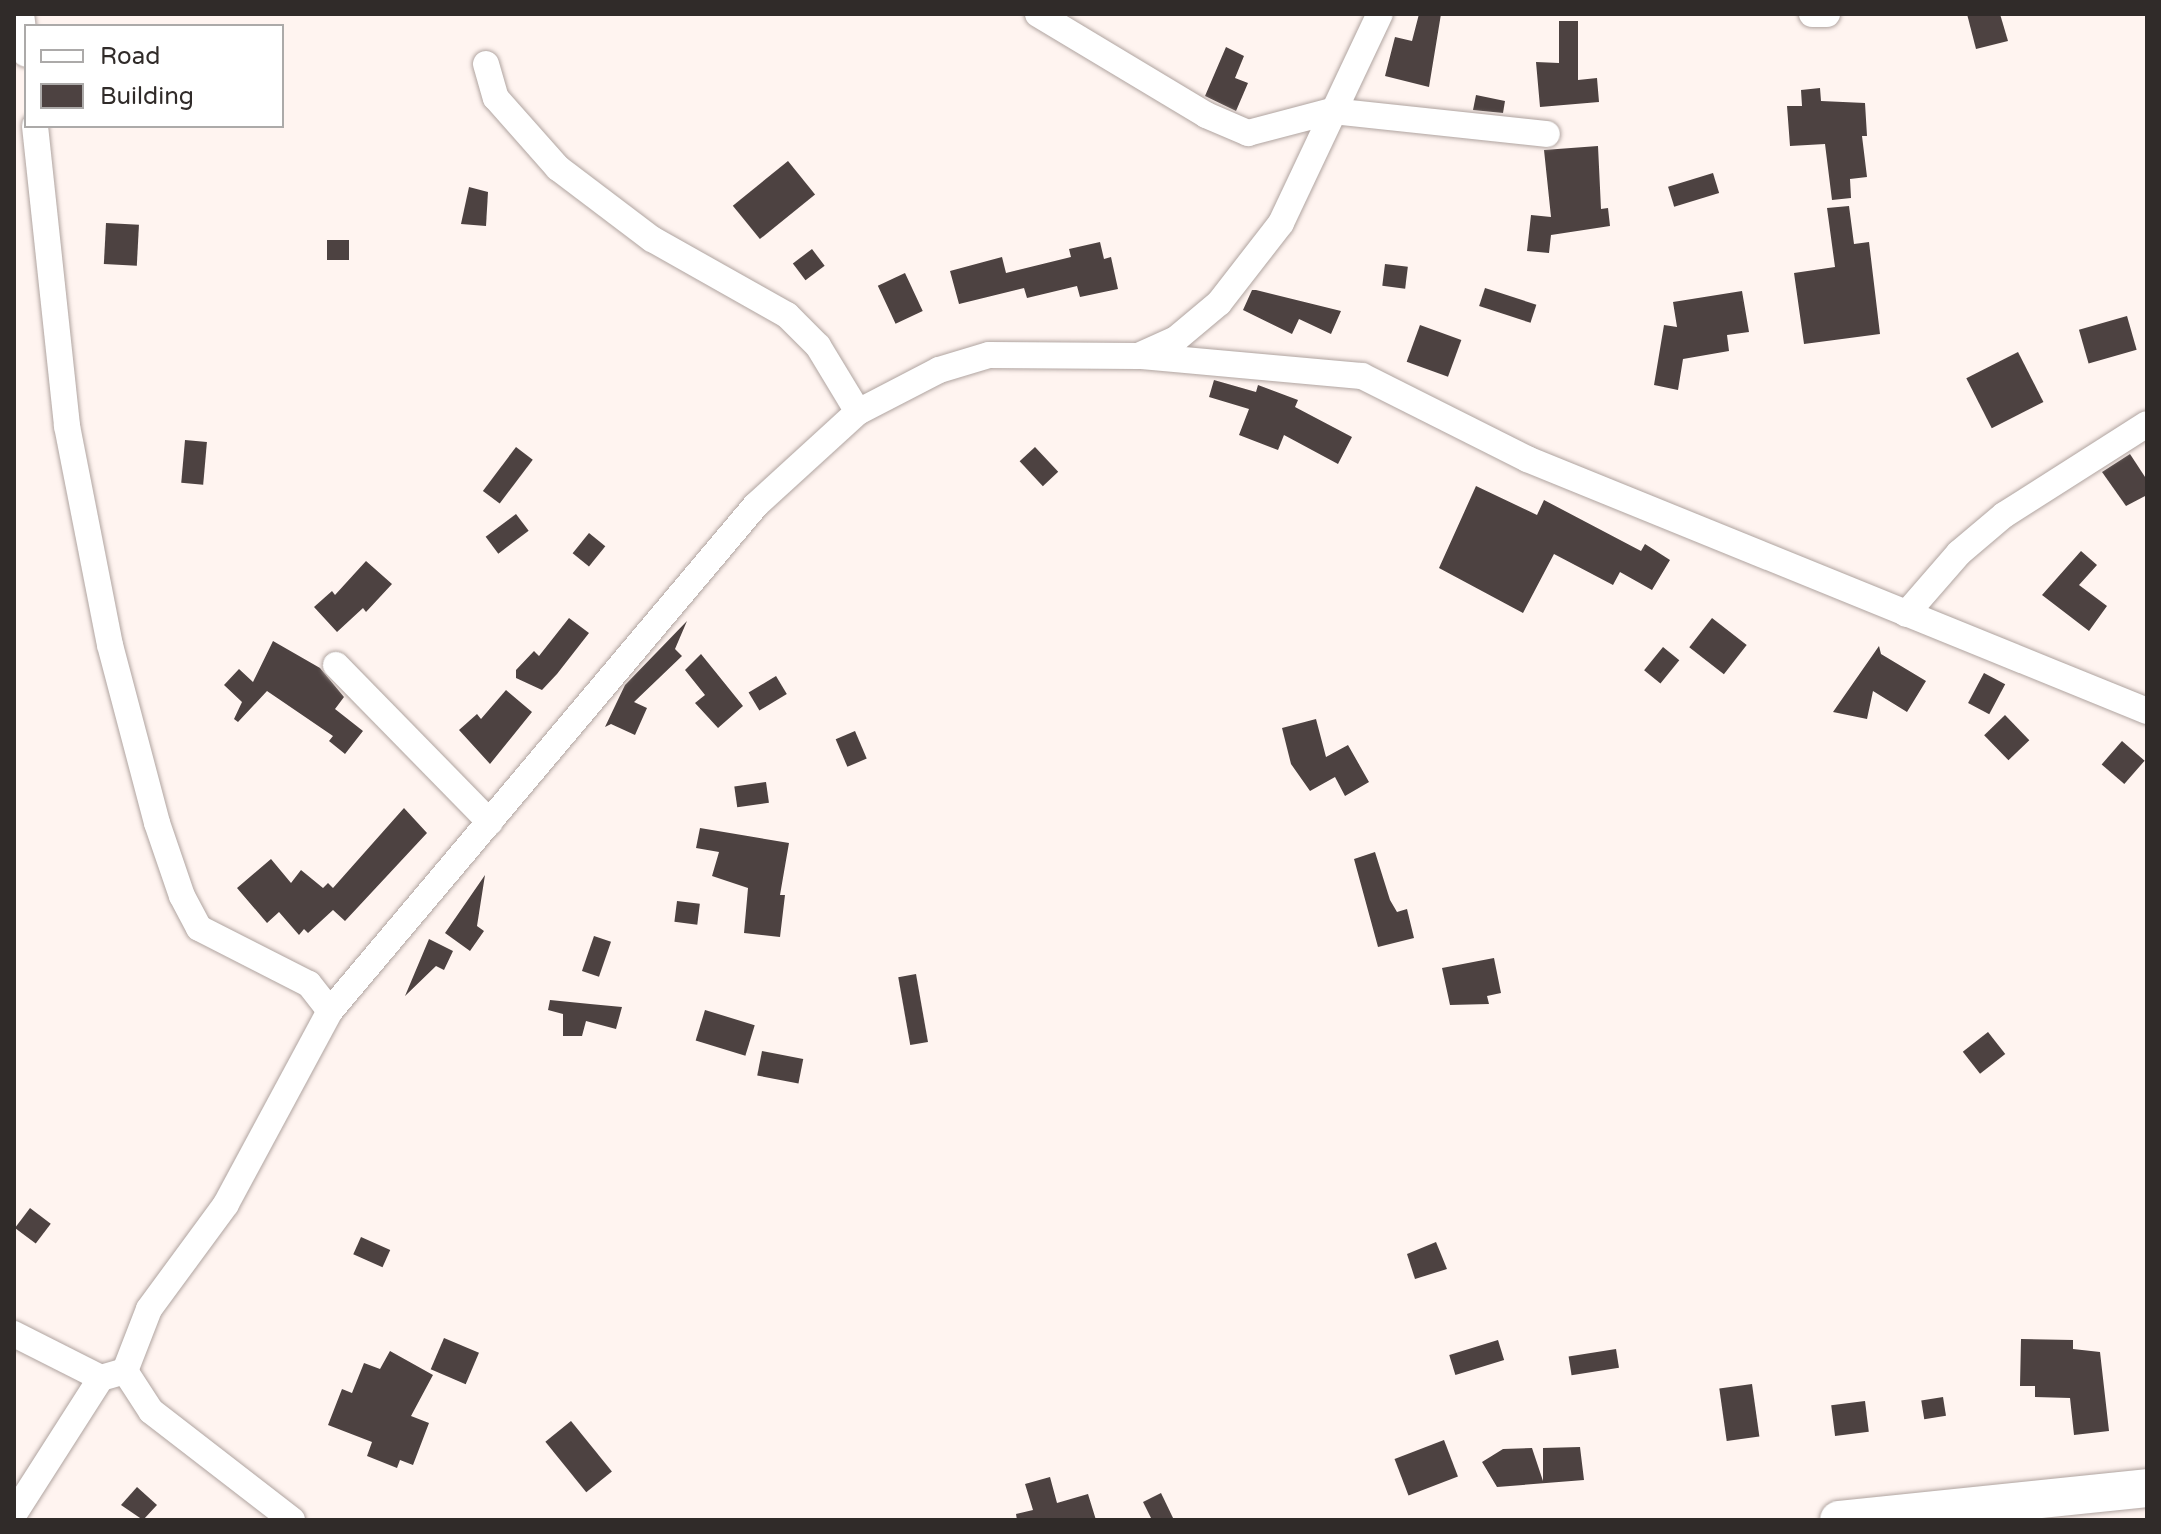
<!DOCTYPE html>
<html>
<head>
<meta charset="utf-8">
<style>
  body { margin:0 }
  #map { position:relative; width:2161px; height:1534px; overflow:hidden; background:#fff4f0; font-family:"Varela Round",sans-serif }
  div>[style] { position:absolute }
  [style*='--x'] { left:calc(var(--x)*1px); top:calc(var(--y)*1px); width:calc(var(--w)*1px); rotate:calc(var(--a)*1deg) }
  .building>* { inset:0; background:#4d4241; transform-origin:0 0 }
  .roads { filter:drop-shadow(0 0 2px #b0a4a0) drop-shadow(0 0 2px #b0a4a0) }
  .street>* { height:26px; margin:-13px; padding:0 13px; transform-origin:13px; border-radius:13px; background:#fff }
  .secondary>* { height:38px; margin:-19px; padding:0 19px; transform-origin:19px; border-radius:19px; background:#fff }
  span { translate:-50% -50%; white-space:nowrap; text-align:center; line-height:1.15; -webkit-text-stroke:8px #fff; paint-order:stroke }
  .frame { position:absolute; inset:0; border:16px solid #302b29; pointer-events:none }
  .legend { position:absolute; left:24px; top:24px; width:260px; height:104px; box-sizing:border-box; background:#fff; border:2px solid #acaaa9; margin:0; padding:10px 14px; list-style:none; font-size:24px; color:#302b29 }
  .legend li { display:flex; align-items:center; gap:16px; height:40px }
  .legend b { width:40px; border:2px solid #acaaa9 }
</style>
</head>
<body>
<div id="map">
  <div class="building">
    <i style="clip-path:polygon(1419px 14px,1441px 14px,1429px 87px,1385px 76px,1395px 37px,1412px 41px)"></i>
    <i style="clip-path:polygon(1967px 14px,2000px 14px,2008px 41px,1976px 49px)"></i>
    <i style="clip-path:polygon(1559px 21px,1578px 21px,1578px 80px,1597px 78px,1599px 102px,1540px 107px,1536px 62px,1559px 63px)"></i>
    <i style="clip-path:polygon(1226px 47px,1244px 56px,1235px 78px,1248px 83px,1236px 111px,1205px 96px)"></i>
    <i style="clip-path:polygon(1820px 88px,1821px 101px,1865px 103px,1867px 136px,1862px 136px,1867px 177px,1850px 179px,1851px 198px,1832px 200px,1825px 144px,1790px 146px,1787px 106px,1802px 106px,1801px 90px)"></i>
    <i style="clip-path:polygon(1476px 95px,1505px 101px,1503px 113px,1473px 110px)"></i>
    <i style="clip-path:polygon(1598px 146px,1601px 209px,1608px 208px,1610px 226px,1551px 235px,1549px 253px,1527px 251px,1531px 215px,1551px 217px,1544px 150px)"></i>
    <i style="left:788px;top:161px;width:43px;height:71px;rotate:51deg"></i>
    <i style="left:1713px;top:173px;width:21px;height:47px;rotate:73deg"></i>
    <i style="clip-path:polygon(469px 187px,488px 192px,486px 226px,461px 224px)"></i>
    <i style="clip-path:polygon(1849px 206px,1854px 244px,1869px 242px,1880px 334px,1804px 344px,1794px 273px,1835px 267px,1827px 208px)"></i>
    <i style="left:106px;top:223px;width:33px;height:41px;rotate:3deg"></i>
    <i style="left:327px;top:240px;width:22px;height:20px"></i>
    <i style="clip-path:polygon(1100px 242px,1104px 259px,1111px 257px,1118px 289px,1080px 297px,1077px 286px,1027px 298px,1024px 288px,959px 304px,950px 271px,1002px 257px,1006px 273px,1071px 257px,1069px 249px)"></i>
    <i style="left:812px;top:249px;width:21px;height:24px;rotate:53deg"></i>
    <i style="left:1385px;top:264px;width:23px;height:22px;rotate:7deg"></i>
    <i style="left:905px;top:273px;width:42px;height:30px;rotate:65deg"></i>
    <i style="left:1485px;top:288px;width:54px;height:19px;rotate:18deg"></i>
    <i style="clip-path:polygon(1252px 290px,1256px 290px,1341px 311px,1331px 334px,1299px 319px,1292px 334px,1243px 310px)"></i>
    <i style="clip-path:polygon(1742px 291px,1749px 332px,1727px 335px,1729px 351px,1683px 359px,1678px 390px,1654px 385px,1664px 325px,1677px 327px,1673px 302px)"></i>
    <i style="left:2127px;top:316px;width:35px;height:50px;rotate:74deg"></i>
    <i style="left:1420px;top:325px;width:44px;height:39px;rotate:20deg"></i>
    <i style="left:2018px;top:352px;width:56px;height:58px;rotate:63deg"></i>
    <i style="clip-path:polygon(1214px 380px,1256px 392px,1258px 385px,1298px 400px,1295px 407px,1352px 437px,1338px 464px,1284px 435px,1278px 450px,1239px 435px,1249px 409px,1209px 397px)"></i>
    <i style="left:185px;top:440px;width:22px;height:43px;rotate:5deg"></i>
    <i style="left:516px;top:447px;width:21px;height:55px;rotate:37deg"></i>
    <i style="left:1035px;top:447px;width:34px;height:21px;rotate:47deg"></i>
    <i style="clip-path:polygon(2130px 454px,2147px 480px,2147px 495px,2126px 506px,2102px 472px)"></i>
    <i style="clip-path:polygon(1476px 486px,1537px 515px,1544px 500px,1641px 551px,1645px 544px,1670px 560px,1652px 590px,1620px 572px,1613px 585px,1554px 554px,1523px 613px,1439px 568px)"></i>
    <i style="left:516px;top:514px;width:21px;height:38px;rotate:53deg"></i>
    <i style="left:589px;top:533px;width:21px;height:26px;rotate:39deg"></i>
    <i style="clip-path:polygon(2081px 551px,2097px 565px,2079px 585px,2107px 606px,2089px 631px,2042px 595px)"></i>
    <i style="clip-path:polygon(366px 561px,392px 584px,366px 612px,363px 608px,337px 632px,314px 607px,332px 591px,335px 595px)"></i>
    <i style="clip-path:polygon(569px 618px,589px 633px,557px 674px,542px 690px,516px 678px,516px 670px,534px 651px,539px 656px)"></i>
    <i style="left:1712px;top:618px;width:44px;height:37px;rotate:38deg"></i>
    <i style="clip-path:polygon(687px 621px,675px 649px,682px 656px,634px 702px,647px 708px,635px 735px,611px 724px,605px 727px,625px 685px)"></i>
    <i style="clip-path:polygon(273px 641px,320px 668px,344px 697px,335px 709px,363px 731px,345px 754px,329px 741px,333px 736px,267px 691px,238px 722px,234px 719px,242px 702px,224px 685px,239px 669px,253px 682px)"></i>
    <i style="clip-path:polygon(1879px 646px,1881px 654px,1926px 681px,1907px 712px,1873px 691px,1867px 719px,1833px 712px)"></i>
    <i style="left:1663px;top:647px;width:21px;height:30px;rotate:39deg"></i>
    <i style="clip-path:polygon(701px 654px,743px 706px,718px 728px,695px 703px,705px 695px,685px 670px)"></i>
    <i style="left:1984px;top:673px;width:24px;height:34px;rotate:28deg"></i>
    <i style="left:776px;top:676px;width:21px;height:32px;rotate:59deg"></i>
    <i style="clip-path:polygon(506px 690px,532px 712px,490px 764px,459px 730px,477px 714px,481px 719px)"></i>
    <i style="left:2005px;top:715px;width:35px;height:29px;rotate:46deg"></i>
    <i style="clip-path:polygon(1316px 719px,1326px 757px,1348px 745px,1369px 782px,1345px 796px,1335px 777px,1310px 791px,1291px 764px,1282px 728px)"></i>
    <i style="left:855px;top:731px;width:30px;height:21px;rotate:67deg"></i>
    <i style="left:2122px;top:741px;width:30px;height:31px;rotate:41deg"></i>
    <i style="left:766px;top:782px;width:21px;height:32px;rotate:82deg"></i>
    <i style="clip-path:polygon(404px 808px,427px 833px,345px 921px,333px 910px,308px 933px,304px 929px,299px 935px,279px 912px,267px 923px,237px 888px,271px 859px,291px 883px,301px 870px,323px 888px,328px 883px,333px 888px)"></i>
    <i style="clip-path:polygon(700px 828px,789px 843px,780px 895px,785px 895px,780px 937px,744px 933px,748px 888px,712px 876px,719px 852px,696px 848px)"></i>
    <i style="clip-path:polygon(1375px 852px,1390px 900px,1397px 912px,1407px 909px,1414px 938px,1378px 947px,1354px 859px)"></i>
    <i style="clip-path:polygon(485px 875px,477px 926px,484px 931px,470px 951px,445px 933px)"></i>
    <i style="left:677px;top:901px;width:23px;height:21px;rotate:7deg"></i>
    <i style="left:594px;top:936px;width:18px;height:37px;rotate:19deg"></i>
    <i style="clip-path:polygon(429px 939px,453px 951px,444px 970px,436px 966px,405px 996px)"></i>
    <i style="clip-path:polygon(1494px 958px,1501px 993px,1487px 996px,1489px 1004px,1450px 1005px,1442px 968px)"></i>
    <i style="left:916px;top:974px;width:69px;height:18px;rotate:80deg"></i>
    <i style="clip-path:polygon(550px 1000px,590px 1004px,622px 1007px,616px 1029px,586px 1021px,582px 1036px,563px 1036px,563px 1014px,548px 1010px)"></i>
    <i style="left:705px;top:1010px;width:52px;height:32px;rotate:17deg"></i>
    <i style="left:1988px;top:1032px;width:28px;height:32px;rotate:52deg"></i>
    <i style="left:762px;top:1051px;width:42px;height:25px;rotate:11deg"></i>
    <i style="left:30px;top:1208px;width:26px;height:25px;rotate:37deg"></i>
    <i style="left:361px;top:1237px;width:32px;height:19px;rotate:24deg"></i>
    <i style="clip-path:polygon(1436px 1242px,1447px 1269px,1415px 1279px,1407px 1254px)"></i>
    <i style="left:444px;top:1338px;width:38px;height:34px;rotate:23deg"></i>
    <i style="clip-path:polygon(2021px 1339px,2073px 1340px,2073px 1349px,2100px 1352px,2109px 1431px,2074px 1435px,2070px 1398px,2035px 1397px,2035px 1386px,2020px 1386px)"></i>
    <i style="left:1498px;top:1340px;width:21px;height:51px;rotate:73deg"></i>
    <i style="left:1616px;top:1349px;width:19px;height:48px;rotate:81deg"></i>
    <i style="clip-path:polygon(390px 1351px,433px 1375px,411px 1416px,429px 1423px,413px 1465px,400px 1460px,397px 1468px,367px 1456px,372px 1442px,328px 1425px,342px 1389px,352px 1393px,364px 1363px,380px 1369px)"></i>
    <i style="left:1752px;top:1384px;width:53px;height:33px;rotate:82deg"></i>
    <i style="left:1943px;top:1397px;width:19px;height:22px;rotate:81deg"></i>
    <i style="left:1865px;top:1401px;width:31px;height:34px;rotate:83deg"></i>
    <i style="left:571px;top:1421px;width:65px;height:33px;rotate:51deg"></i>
    <i style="left:1444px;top:1440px;width:39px;height:53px;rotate:69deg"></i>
    <i style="clip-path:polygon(1580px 1447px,1584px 1480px,1497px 1487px,1482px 1462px,1503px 1449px,1532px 1448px,1543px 1481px,1543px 1448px)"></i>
    <i style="clip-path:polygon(1050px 1477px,1057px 1503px,1088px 1494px,1096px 1520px,1017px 1520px,1016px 1514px,1033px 1510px,1025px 1484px)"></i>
    <i style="clip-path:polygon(137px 1487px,157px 1505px,143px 1520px,121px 1505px)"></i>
    <i style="clip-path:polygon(1161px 1493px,1174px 1520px,1152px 1520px,1143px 1502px)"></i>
  </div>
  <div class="roads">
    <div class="street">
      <i style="--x:21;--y:14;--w:40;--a:82.9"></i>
      <i style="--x:1038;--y:14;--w:196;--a:31"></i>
      <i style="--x:1206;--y:115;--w:46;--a:23.2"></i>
      <i style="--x:1248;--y:133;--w:87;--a:-14.7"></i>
      <i style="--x:1332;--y:111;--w:216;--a:6.1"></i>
      <i style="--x:1812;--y:14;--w:15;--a:0"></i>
      <i style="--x:486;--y:64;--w:35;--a:74"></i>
      <i style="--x:496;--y:98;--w:94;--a:48.5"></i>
      <i style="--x:558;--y:168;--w:118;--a:37.1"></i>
      <i style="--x:652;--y:239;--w:155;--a:29.4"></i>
      <i style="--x:787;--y:315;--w:44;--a:45"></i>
      <i style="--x:818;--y:346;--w:77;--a:58.8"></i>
      <i style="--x:35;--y:126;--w:302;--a:83.9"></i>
      <i style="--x:67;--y:426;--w:223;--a:78.9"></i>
      <i style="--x:110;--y:645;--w:184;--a:75.2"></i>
      <i style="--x:157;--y:823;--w:77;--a:71.1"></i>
      <i style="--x:182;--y:896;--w:36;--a:62"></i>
      <i style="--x:199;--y:928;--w:123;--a:27"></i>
      <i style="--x:309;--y:984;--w:34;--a:52"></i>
      <i style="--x:1141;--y:356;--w:222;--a:5.2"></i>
      <i style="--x:1362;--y:376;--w:185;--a:26.7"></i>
      <i style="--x:1527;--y:459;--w:669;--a:22.12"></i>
      <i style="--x:1906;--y:614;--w:81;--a:-49"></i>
      <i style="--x:1959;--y:553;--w:59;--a:-40.2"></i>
      <i style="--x:2004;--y:515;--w:169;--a:-32.5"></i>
      <i style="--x:336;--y:665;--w:220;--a:45.6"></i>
      <i style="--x:14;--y:1334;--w:97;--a:26.8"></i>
      <i style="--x:14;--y:1514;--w:161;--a:-57.4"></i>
      <i style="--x:101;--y:1378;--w:25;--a:-16"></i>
      <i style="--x:292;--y:1520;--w:178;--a:-142.3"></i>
      <i style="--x:151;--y:1411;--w:48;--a:-123"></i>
      <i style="--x:125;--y:1371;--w:66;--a:-68.8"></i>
      <i style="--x:149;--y:1309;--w:130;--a:-53.7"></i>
      <i style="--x:226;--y:1204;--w:219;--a:-61.7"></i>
      <i style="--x:330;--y:1011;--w:661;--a:-49.91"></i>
      <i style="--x:756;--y:505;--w:138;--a:-42.4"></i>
      <i style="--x:858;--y:412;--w:91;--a:-27.4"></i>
      <i style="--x:939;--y:370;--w:52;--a:-16.7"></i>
      <i style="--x:989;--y:355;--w:149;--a:0.4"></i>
      <i style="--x:1138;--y:356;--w:42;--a:-24.1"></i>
      <i style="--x:1176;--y:339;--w:56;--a:-39.9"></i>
      <i style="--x:1219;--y:303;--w:101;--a:-52.2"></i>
      <i style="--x:1281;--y:223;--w:231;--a:-64.7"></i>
    </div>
    <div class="secondary">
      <i style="--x:1839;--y:1520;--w:310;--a:-5.9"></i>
    </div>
  </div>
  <div class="frame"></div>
  <ul class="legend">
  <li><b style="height:10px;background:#fff"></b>Road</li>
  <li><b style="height:22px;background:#4d4241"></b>Building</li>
  </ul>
</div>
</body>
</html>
